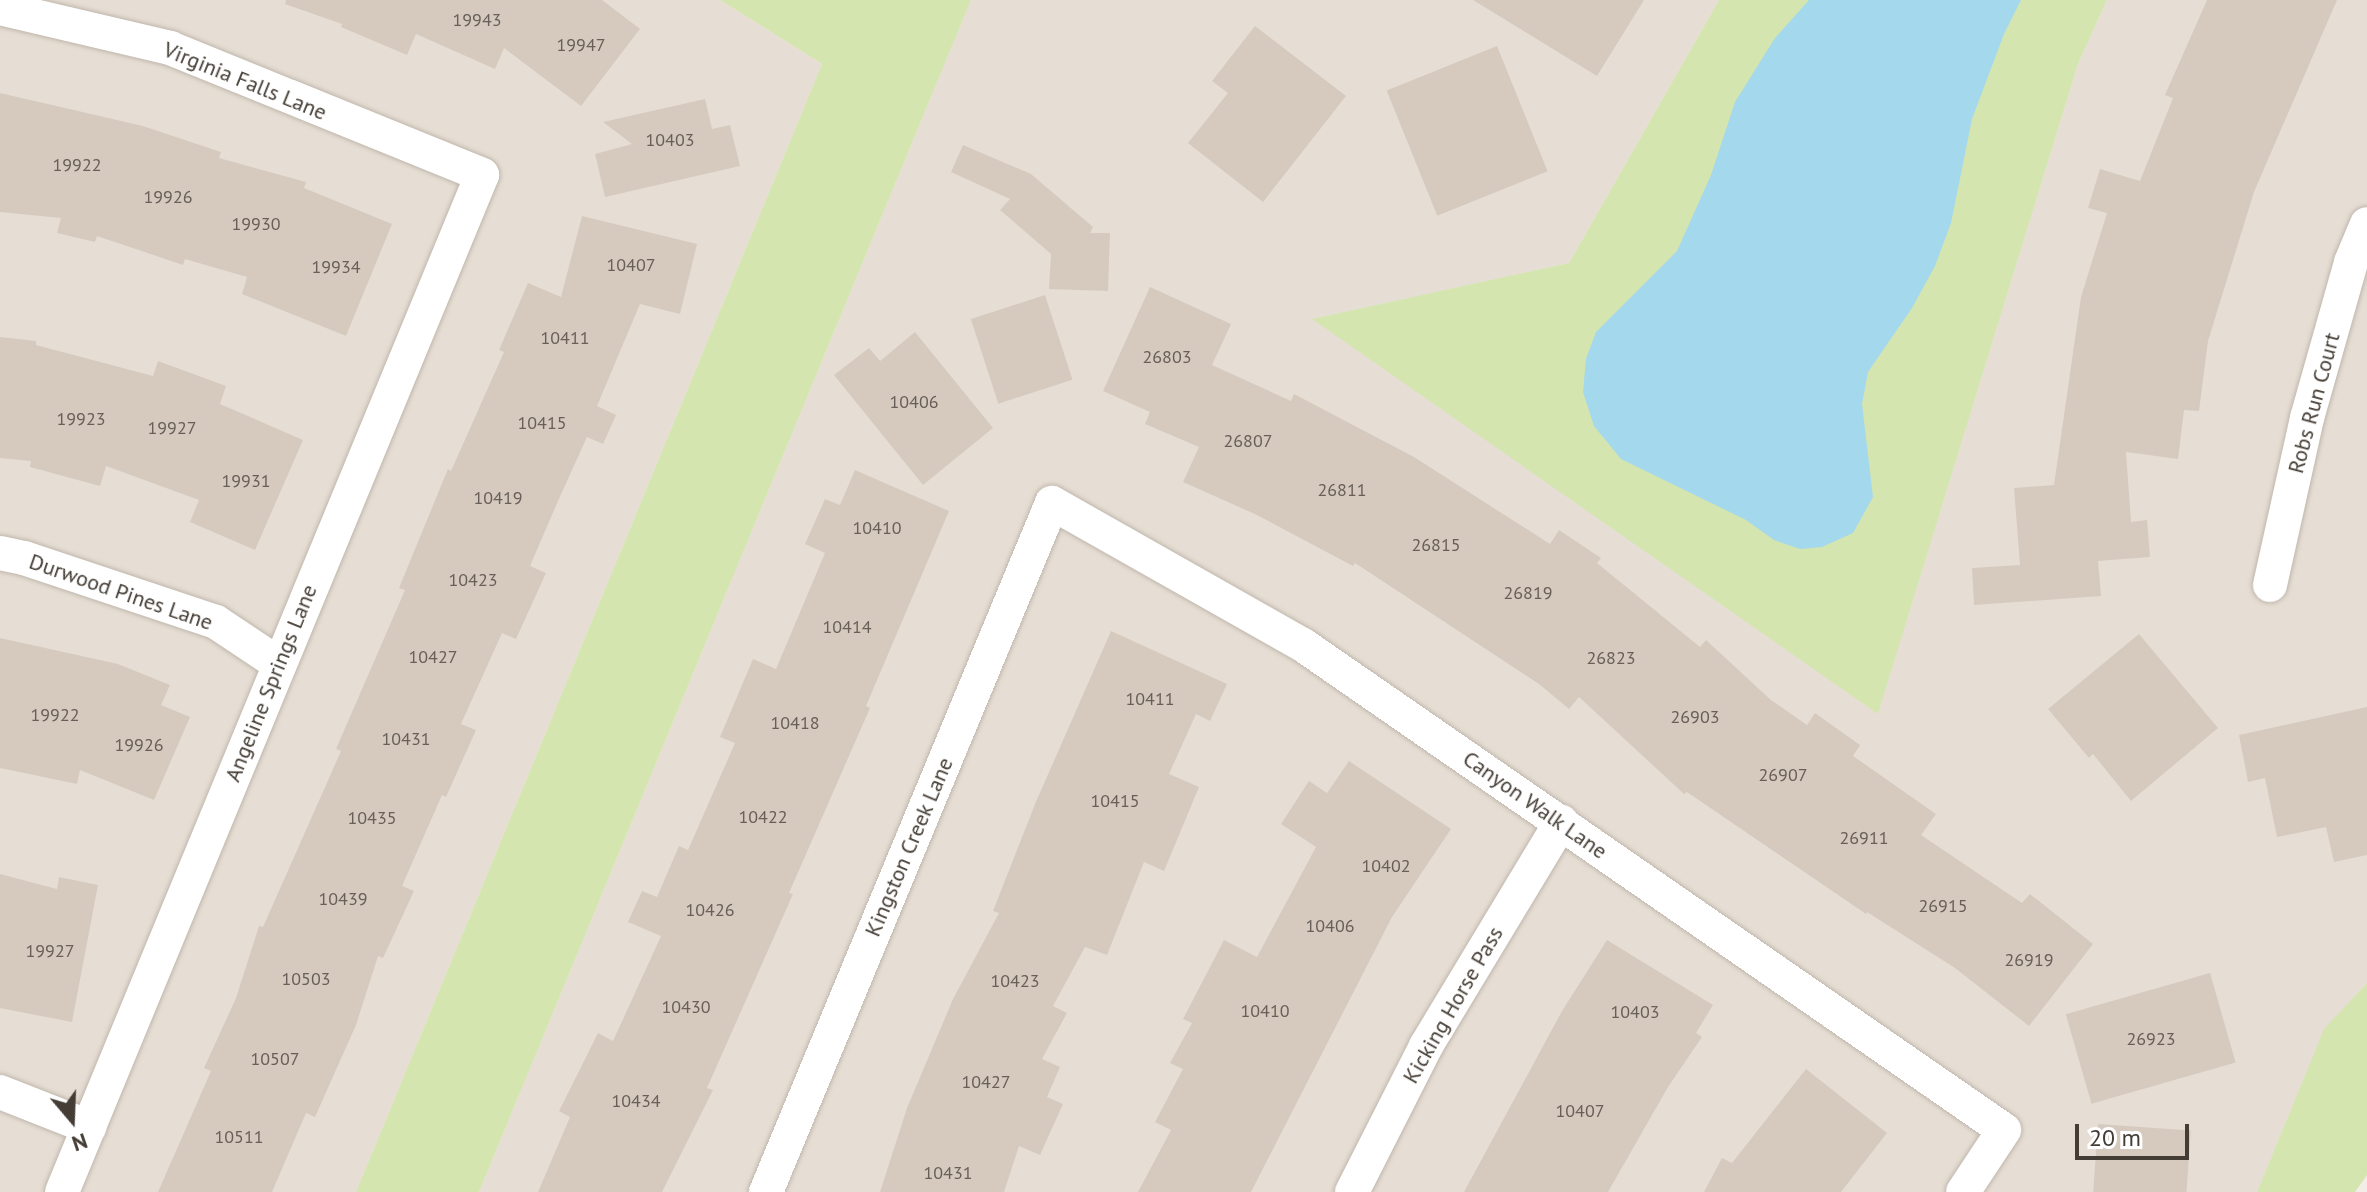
<!DOCTYPE html>
<html>
<head>
<meta charset="utf-8">
<style>
  body { margin:0 }
  #map { position:relative; width:2367px; height:1192px; overflow:hidden; background:#f2ede6; font-family:"PT Sans",sans-serif }
  div>[style] { position:absolute }
  [style*='--x'] { left:calc(var(--x)*1px); top:calc(var(--y)*1px); width:calc(var(--w)*1px); rotate:calc(var(--a)*1deg) }
  .residential>* { inset:0; background:#e6ded4 }
  .green>* { inset:0; background:#d4e5b0 }
  .water>* { inset:0; background:#a4d8ec }
  .building>* { inset:0; background:#d6cabf; transform-origin:0 0 }
  .roads { filter:drop-shadow(0 0 2px #c0b6ac) drop-shadow(0 0 2px #c0b6ac) }
  .minor>* { height:34px; margin:-17px; padding:0 17px; transform-origin:17px; border-radius:17px; background:#fff }
  span { translate:-50% -50%; white-space:nowrap; text-align:center; line-height:1.15; -webkit-text-stroke:6px #fff; paint-order:stroke }
  .number-label { font-size:18px; color:#686058 }
  .number-label span { -webkit-text-stroke-width:0 }
  .street-label { font-size:22px; color:#443d35 }
  .north { position:absolute; left:32px; top:1080px; width:80px; height:80px; -webkit-text-stroke:6px #fff; paint-order:stroke; rotate:161deg; font-size:22px; font-weight:700; line-height:32px; text-align:center; color:#443d35 }
  .north::after { content:''; display:block; margin:auto; width:28px; height:36px; background:#443d35; clip-path:polygon(50% 0,100% 100%,50% 72%,0 100%) }
  .scale { position:absolute; left:2075px; top:1124px; width:114px; height:36px; box-sizing:border-box; border:4px solid #443d35; border-top:0; padding-left:10px; font-size:24px; line-height:28px; white-space:nowrap; color:#443d35; -webkit-text-stroke:6px #fff; paint-order:stroke }
</style>
</head>
<body>
<div id="map">
  <div class="residential">
    <i style="clip-path:polygon(0 0,720px 0,822px 64px,356px 1192px,0 1192px)"></i>
    <i style="clip-path:polygon(971px 0,1719px 0,1569px 263px,1313px 319px,1878px 713px,2078px 64px,2107px 0,2367px 0,2367px 983px,2324px 1030px,2257px 1192px,479px 1192px)"></i>
  </div>
  <div class="green">
    <i style="clip-path:polygon(720px 0,971px 0,479px 1192px,356px 1192px,822px 64px)"></i>
    <i style="clip-path:polygon(1719px 0,2107px 0,2078px 64px,1878px 714px,1312px 319px,1569px 263px)"></i>
    <i style="clip-path:polygon(2367px 983px,2367px 1175px,2355px 1192px,2257px 1192px,2324px 1029px)"></i>
  </div>
  <div class="water">
    <i style="clip-path:polygon(1809px 0,2021px 0,2004px 34px,1972px 119px,1951px 223px,1935px 266px,1912px 308px,1868px 372px,1862px 404px,1873px 497px,1853px 533px,1822px 547px,1800px 549px,1774px 540px,1746px 520px,1621px 459px,1594px 426px,1583px 392px,1586px 359px,1596px 332px,1677px 251px,1711px 175px,1735px 102px,1775px 38px)"></i>
  </div>
  <div class="building">
    <i style="clip-path:polygon(286px 0,602px 0,640px 29px,581px 106px,504px 48px,495px 69px,416px 34px,407px 55px,341px 27px,342px 24px,285px 4px)"></i>
    <i style="clip-path:polygon(1473px 0,1644px 0,1597px 76px)"></i>
    <i style="clip-path:polygon(2207px 0,2337px 0,2254px 192px,2208px 341px,2199px 411px,2184px 410px,2178px 459px,2126px 452px,2131px 522px,2147px 520px,2150px 557px,2098px 561px,2101px 596px,1974px 605px,1972px 568px,2020px 565px,2014px 488px,2054px 485px,2081px 297px,2107px 213px,2088px 208px,2100px 169px,2140px 181px,2173px 98px,2165px 95px)"></i>
    <i style="clip-path:polygon(1255px 26px,1346px 96px,1263px 202px,1188px 143px,1228px 93px,1212px 81px)"></i>
    <i style="left:1497px;top:46px;width:135px;height:119px;rotate:68deg"></i>
    <i style="clip-path:polygon(0 93px,143px 126px,221px 152px,219px 158px,306px 182px,304px 188px,392px 224px,346px 336px,242px 294px,247px 277px,185px 259px,183px 265px,97px 236px,95px 242px,57px 233px,61px 218px,0 212px)"></i>
    <i style="clip-path:polygon(705px 99px,712px 129px,730px 125px,740px 166px,605px 197px,595px 154px,632px 144px,603px 122px)"></i>
    <i style="clip-path:polygon(963px 145px,1031px 174px,1093px 227px,1090px 233px,1110px 233px,1108px 291px,1049px 289px,1051px 254px,1000px 210px,1010px 199px,951px 172px)"></i>
    <i style="clip-path:polygon(582px 216px,697px 244px,680px 314px,640px 304px,597px 406px,616px 415px,603px 444px,587px 437px,558px 501px,530px 566px,546px 573px,516px 639px,502px 633px,461px 724px,476px 730px,446px 797px,442px 795px,402px 886px,414px 891px,383px 958px,378px 956px,356px 1025px,315px 1117px,306px 1113px,272px 1192px,158px 1192px,211px 1071px,204px 1068px,236px 998px,259px 926px,263px 927px,341px 751px,336px 749px,405px 590px,399px 588px,448px 469px,451px 471px,504px 352px,499px 350px,528px 283px,561px 297px)"></i>
    <i style="clip-path:polygon(1150px 287px,1231px 324px,1212px 365px,1291px 401px,1294px 394px,1414px 457px,1550px 544px,1559px 530px,1601px 558px,1597px 563px,1700px 647px,1706px 640px,1771px 700px,1807px 725px,1815px 713px,1860px 745px,1853px 756px,1936px 814px,1921px 835px,2022px 903px,2030px 894px,2093px 944px,2029px 1026px,1955px 968px,1867px 912px,1866px 914px,1687px 792px,1684px 794px,1579px 697px,1569px 709px,1539px 684px,1355px 563px,1353px 566px,1257px 515px,1183px 482px,1199px 447px,1145px 424px,1150px 412px,1103px 391px)"></i>
    <i style="left:1045px;top:295px;width:89px;height:78px;rotate:72deg"></i>
    <i style="clip-path:polygon(915px 332px,993px 428px,923px 485px,834px 375px,869px 348px,880px 361px)"></i>
    <i style="clip-path:polygon(0 337px,36px 341px,36px 345px,153px 376px,158px 361px,226px 386px,220px 404px,303px 440px,255px 550px,190px 522px,199px 500px,106px 466px,100px 486px,30px 467px,31px 461px,0 458px)"></i>
    <i style="clip-path:polygon(855px 470px,949px 511px,866px 706px,870px 708px,789px 893px,793px 894px,707px 1088px,713px 1090px,662px 1192px,538px 1192px,570px 1117px,559px 1111px,598px 1033px,613px 1041px,661px 936px,628px 922px,642px 891px,657px 897px,679px 846px,688px 850px,735px 743px,720px 737px,753px 659px,776px 669px,825px 553px,805px 544px,825px 499px,840px 505px)"></i>
    <i style="clip-path:polygon(1111px 631px,1227px 684px,1210px 721px,1196px 714px,1169px 774px,1199px 787px,1164px 871px,1144px 862px,1107px 955px,1085px 947px,1053px 1006px,1067px 1013px,1042px 1059px,1060px 1067px,1047px 1097px,1063px 1104px,1040px 1155px,1019px 1146px,1004px 1192px,880px 1192px,907px 1108px,953px 999px,999px 913px,993px 911px,1035px 804px)"></i>
    <i style="clip-path:polygon(2139px 634px,2218px 728px,2131px 801px,2093px 754px,2089px 758px,2048px 709px)"></i>
    <i style="clip-path:polygon(0 638px,118px 664px,170px 685px,161px 705px,190px 717px,154px 800px,80px 770px,77px 784px,0 768px)"></i>
    <i style="clip-path:polygon(2367px 707px,2367px 855px,2334px 862px,2326px 827px,2277px 837px,2265px 778px,2248px 782px,2239px 735px)"></i>
    <i style="clip-path:polygon(1349px 761px,1451px 829px,1392px 917px,1251px 1192px,1138px 1192px,1171px 1130px,1155px 1122px,1183px 1069px,1170px 1063px,1192px 1023px,1183px 1019px,1224px 940px,1257px 957px,1316px 847px,1281px 824px,1309px 781px,1327px 793px)"></i>
    <i style="clip-path:polygon(0 874px,57px 889px,59px 877px,98px 885px,72px 1022px,0 1008px)"></i>
    <i style="clip-path:polygon(1607px 940px,1713px 1005px,1696px 1033px,1702px 1037px,1668px 1087px,1608px 1192px,1464px 1192px,1562px 1011px)"></i>
    <i style="left:2210px;top:973px;width:93px;height:150px;rotate:74deg"></i>
    <i style="clip-path:polygon(1806px 1069px,1887px 1133px,1841px 1192px,1704px 1192px,1722px 1158px,1732px 1163px)"></i>
    <i style="left:2098px;top:1124px;width:93px;height:68px;rotate:4deg"></i>
  </div>
  <div class="roads">
    <div class="minor">
      <i style="--x:0;--y:8;--w:175;--a:13.2"></i>
      <i style="--x:170;--y:48;--w:337;--a:22.1"></i>
      <i style="--x:482;--y:175;--w:1100;--a:112.44"></i>
      <i style="--x:0;--y:553;--w:25;--a:12"></i>
      <i style="--x:24;--y:558;--w:202;--a:18.4"></i>
      <i style="--x:216;--y:622;--w:76;--a:33.7"></i>
      <i style="--x:2270;--y:585;--w:171;--a:-77.5"></i>
      <i style="--x:2307;--y:418;--w:162;--a:-74.2"></i>
      <i style="--x:2351;--y:262;--w:41;--a:-67.2"></i>
      <i style="--x:0;--y:1092;--w:96;--a:21.5"></i>
      <i style="--x:766;--y:1192;--w:746;--a:-67.46"></i>
      <i style="--x:1052;--y:503;--w:288;--a:29.5"></i>
      <i style="--x:1303;--y:645;--w:852;--a:34.68"></i>
      <i style="--x:2004;--y:1130;--w:74;--a:123.5"></i>
      <i style="--x:1352;--y:1192;--w:164;--a:-63.1"></i>
      <i style="--x:1426;--y:1046;--w:262;--a:-58.9"></i>
    </div>
  </div>
  <div class="number-label">
    <span style="left:477px;top:20px">19943</span>
    <span style="left:581px;top:45px">19947</span>
    <span style="left:670px;top:140px">10403</span>
    <span style="left:77px;top:165px">19922</span>
    <span style="left:168px;top:197px">19926</span>
    <span style="left:256px;top:224px">19930</span>
    <span style="left:631px;top:265px">10407</span>
    <span style="left:336px;top:267px">19934</span>
    <span style="left:565px;top:338px">10411</span>
    <span style="left:1167px;top:357px">26803</span>
    <span style="left:914px;top:402px">10406</span>
    <span style="left:81px;top:419px">19923</span>
    <span style="left:542px;top:423px">10415</span>
    <span style="left:172px;top:428px">19927</span>
    <span style="left:1248px;top:441px">26807</span>
    <span style="left:246px;top:481px">19931</span>
    <span style="left:1342px;top:490px">26811</span>
    <span style="left:498px;top:498px">10419</span>
    <span style="left:877px;top:528px">10410</span>
    <span style="left:1436px;top:545px">26815</span>
    <span style="left:473px;top:580px">10423</span>
    <span style="left:1528px;top:593px">26819</span>
    <span style="left:847px;top:627px">10414</span>
    <span style="left:433px;top:657px">10427</span>
    <span style="left:1611px;top:658px">26823</span>
    <span style="left:1150px;top:699px">10411</span>
    <span style="left:55px;top:715px">19922</span>
    <span style="left:1695px;top:717px">26903</span>
    <span style="left:795px;top:723px">10418</span>
    <span style="left:406px;top:739px">10431</span>
    <span style="left:139px;top:745px">19926</span>
    <span style="left:1783px;top:775px">26907</span>
    <span style="left:1115px;top:801px">10415</span>
    <span style="left:763px;top:817px">10422</span>
    <span style="left:372px;top:818px">10435</span>
    <span style="left:1864px;top:838px">26911</span>
    <span style="left:1386px;top:866px">10402</span>
    <span style="left:343px;top:899px">10439</span>
    <span style="left:1943px;top:906px">26915</span>
    <span style="left:710px;top:910px">10426</span>
    <span style="left:1330px;top:926px">10406</span>
    <span style="left:50px;top:951px">19927</span>
    <span style="left:2029px;top:960px">26919</span>
    <span style="left:306px;top:979px">10503</span>
    <span style="left:1015px;top:981px">10423</span>
    <span style="left:686px;top:1007px">10430</span>
    <span style="left:1265px;top:1011px">10410</span>
    <span style="left:1635px;top:1012px">10403</span>
    <span style="left:2151px;top:1039px">26923</span>
    <span style="left:275px;top:1059px">10507</span>
    <span style="left:986px;top:1082px">10427</span>
    <span style="left:636px;top:1101px">10434</span>
    <span style="left:1580px;top:1111px">10407</span>
    <span style="left:239px;top:1137px">10511</span>
    <span style="left:948px;top:1173px">10431</span>
  </div>
  <div class="street-label">
    <span style="left:245px;top:81px;rotate:22deg">Virginia Falls Lane</span>
    <span style="left:2314px;top:403px;rotate:-75deg">Robs Run Court</span>
    <span style="left:121px;top:592px;rotate:19deg">Durwood Pines Lane</span>
    <span style="left:271px;top:683px;rotate:-68deg">Angeline Springs Lane</span>
    <span style="left:1535px;top:805px;rotate:35deg">Canyon Walk Lane</span>
    <span style="left:909px;top:847px;rotate:-67deg">Kingston Creek Lane</span>
    <span style="left:1453px;top:1005px;rotate:-60deg">Kicking Horse Pass</span>
  </div>
  <div class="north">N</div>
  <div class="scale">20 m</div>
</div>
</body>
</html>
